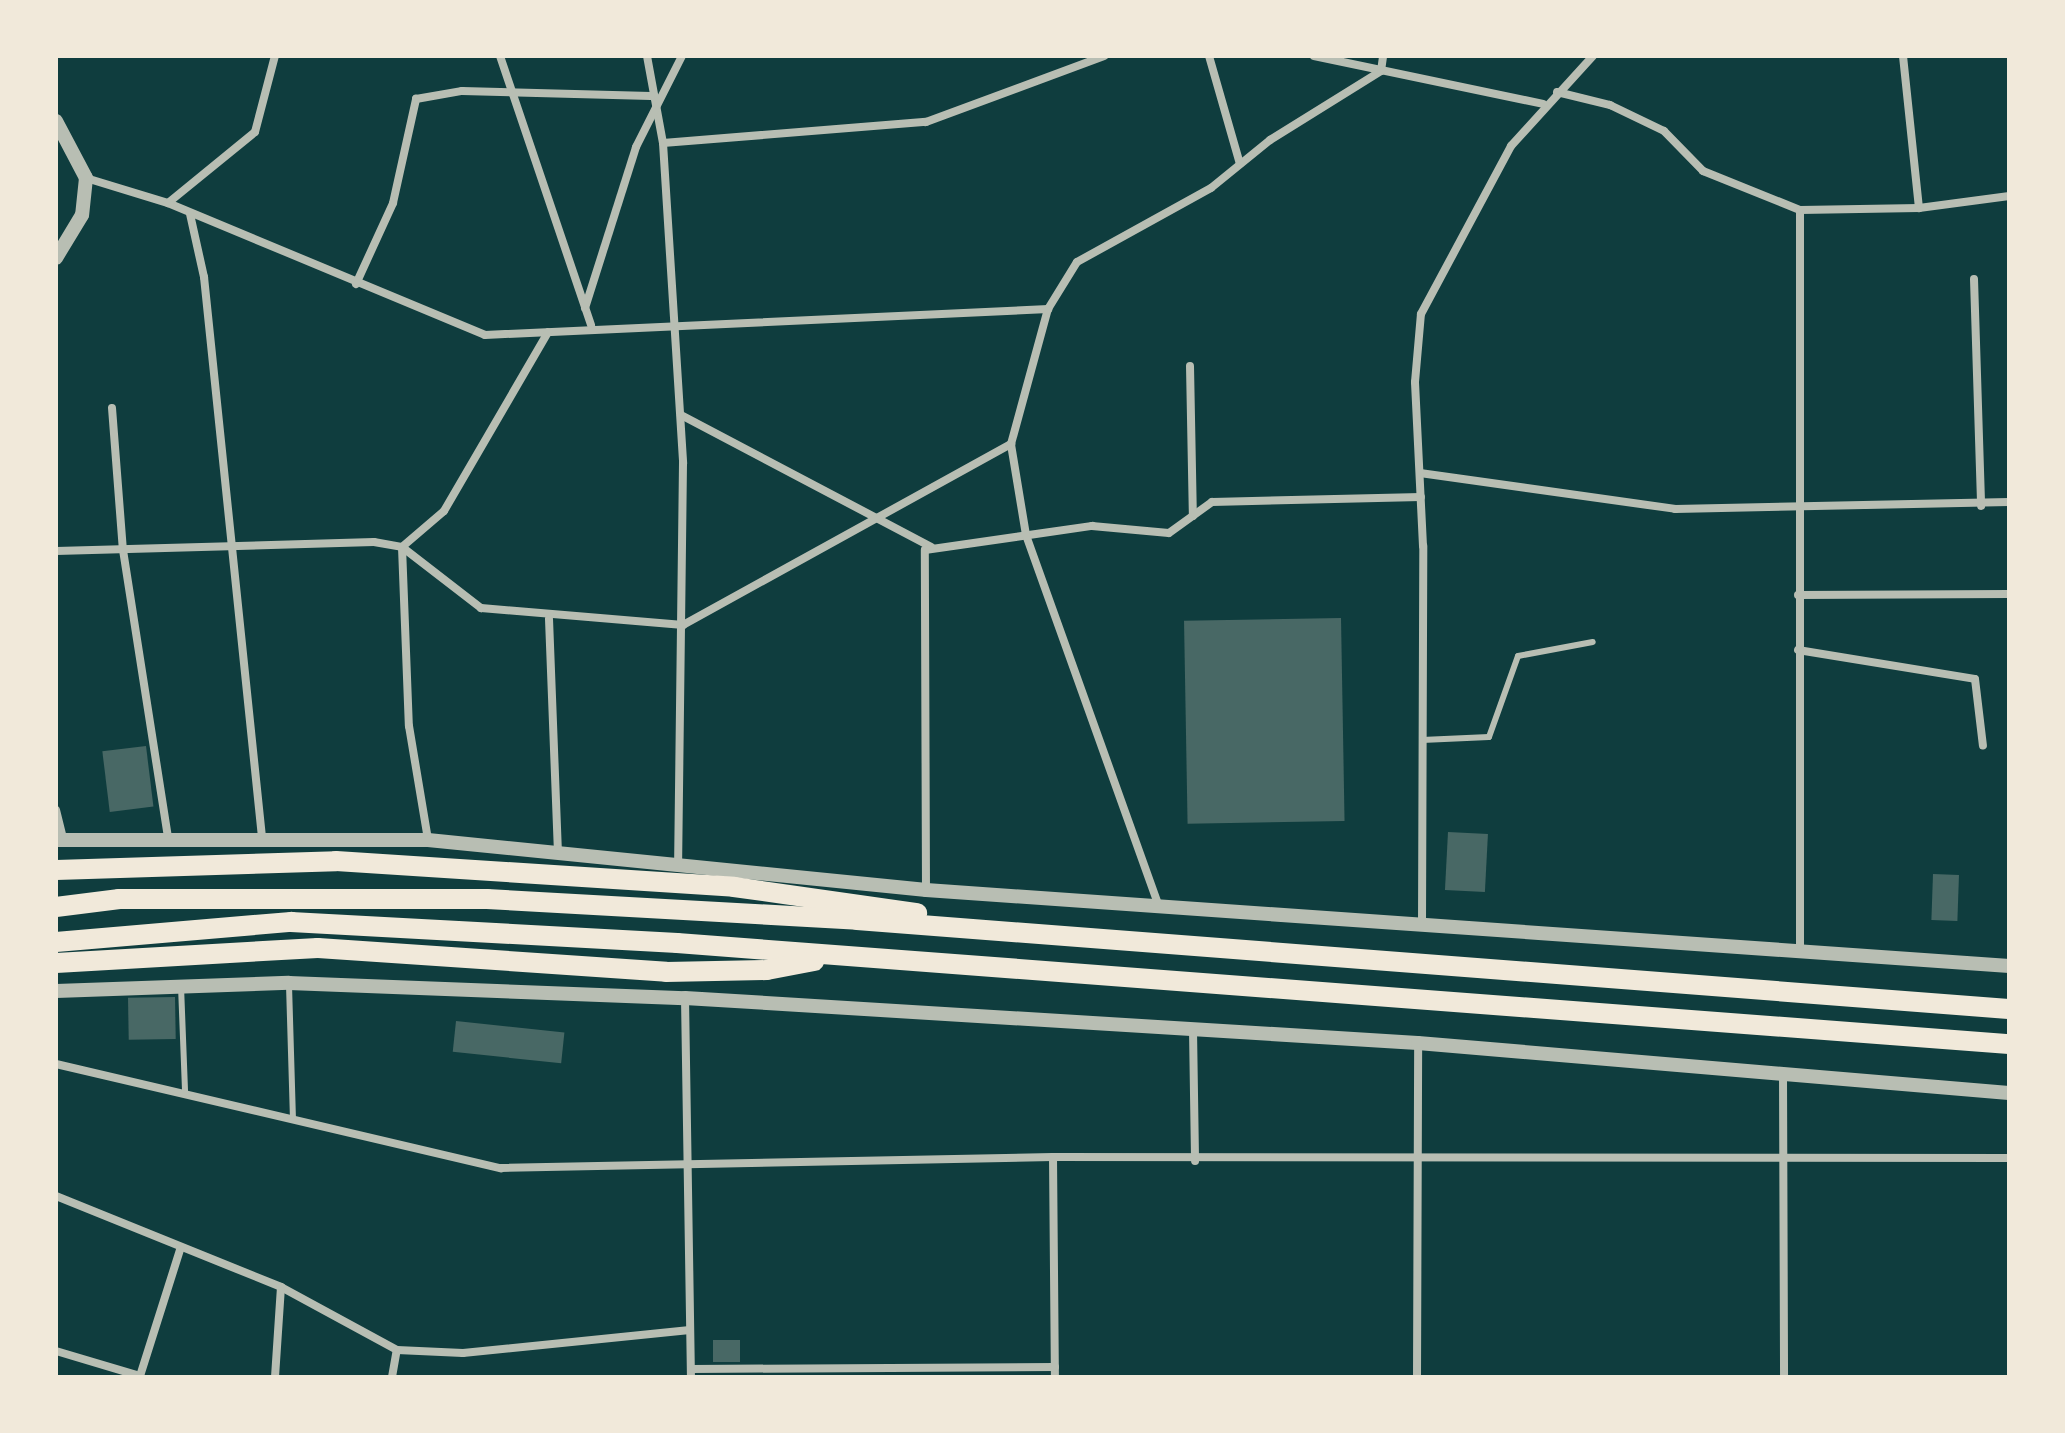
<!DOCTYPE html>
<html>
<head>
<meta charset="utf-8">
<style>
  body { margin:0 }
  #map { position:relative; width:2065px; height:1433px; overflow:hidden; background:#0f3d3e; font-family:"PT Sans Narrow",sans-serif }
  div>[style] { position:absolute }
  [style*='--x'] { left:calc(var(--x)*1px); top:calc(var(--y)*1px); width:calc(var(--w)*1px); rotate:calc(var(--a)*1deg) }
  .building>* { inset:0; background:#486865; transform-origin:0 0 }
  .service>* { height:6px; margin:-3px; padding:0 3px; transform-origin:3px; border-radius:3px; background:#b8beb3 }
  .minor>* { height:8px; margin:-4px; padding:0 4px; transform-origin:4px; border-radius:4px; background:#b8beb3 }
  .tertiary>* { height:14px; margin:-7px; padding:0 7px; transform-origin:7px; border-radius:7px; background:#b8beb3 }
  .motorway>* { height:20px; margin:-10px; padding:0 10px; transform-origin:10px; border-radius:10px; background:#f1e9da }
  span { translate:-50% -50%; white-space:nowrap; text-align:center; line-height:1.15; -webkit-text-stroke:7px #f1e9da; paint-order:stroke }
  .frame { position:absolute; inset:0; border:58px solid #f1e9da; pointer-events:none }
</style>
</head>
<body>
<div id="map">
  <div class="building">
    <i style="left:1341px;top:618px;width:203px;height:157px;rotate:89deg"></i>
    <i style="left:146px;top:746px;width:61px;height:44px;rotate:83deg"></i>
    <i style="left:1448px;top:832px;width:40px;height:58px;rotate:3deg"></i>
    <i style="left:1933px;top:874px;width:26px;height:46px;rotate:2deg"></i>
    <i style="left:175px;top:997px;width:42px;height:47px;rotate:89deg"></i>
    <i style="left:456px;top:1021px;width:109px;height:31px;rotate:6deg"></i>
    <i style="left:713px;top:1340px;width:27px;height:22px"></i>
  </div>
  <div class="service">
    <i style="--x:1422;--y:740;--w:67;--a:-2.6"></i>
    <i style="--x:1489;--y:737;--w:86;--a:-70.3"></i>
    <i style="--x:1518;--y:656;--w:76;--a:-10.6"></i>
    <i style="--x:289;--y:985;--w:132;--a:88.3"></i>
    <i style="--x:181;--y:986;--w:105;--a:87.8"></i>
  </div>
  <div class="minor">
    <i style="--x:500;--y:56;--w:284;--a:71.3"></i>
    <i style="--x:647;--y:56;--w:88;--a:79.6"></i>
    <i style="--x:663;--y:143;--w:321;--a:86.4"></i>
    <i style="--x:683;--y:463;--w:402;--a:90.7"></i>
    <i style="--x:1209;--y:56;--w:112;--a:74"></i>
    <i style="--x:1314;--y:56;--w:234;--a:11.8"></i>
    <i style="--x:1903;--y:56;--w:153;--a:84"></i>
    <i style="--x:1557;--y:92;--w:55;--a:13.8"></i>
    <i style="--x:1610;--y:105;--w:60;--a:25.7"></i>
    <i style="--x:1664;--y:131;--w:56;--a:45.7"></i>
    <i style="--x:1703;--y:171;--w:105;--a:21.9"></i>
    <i style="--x:1800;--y:210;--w:119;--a:-1"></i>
    <i style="--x:1919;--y:208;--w:91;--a:-7.6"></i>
    <i style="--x:663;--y:143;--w:264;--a:-4.6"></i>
    <i style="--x:926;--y:122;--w:190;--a:-20.3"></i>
    <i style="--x:86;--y:178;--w:86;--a:17"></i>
    <i style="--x:168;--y:203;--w:343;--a:22.6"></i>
    <i style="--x:485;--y:335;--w:564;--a:-2.64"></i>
    <i style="--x:168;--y:203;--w:112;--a:-39.2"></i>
    <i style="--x:255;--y:132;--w:79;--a:-75.3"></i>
    <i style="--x:190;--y:214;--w:65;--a:77.5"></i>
    <i style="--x:204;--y:277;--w:563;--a:84.09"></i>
    <i style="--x:1974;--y:279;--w:227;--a:88.2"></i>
    <i style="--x:356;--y:284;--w:89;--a:-65.4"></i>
    <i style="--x:393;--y:203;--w:107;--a:-77.5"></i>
    <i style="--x:416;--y:99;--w:47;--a:-9.9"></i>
    <i style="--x:462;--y:91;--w:189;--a:1.5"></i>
    <i style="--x:585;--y:308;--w:169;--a:-72.4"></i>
    <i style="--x:636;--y:147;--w:102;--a:-63.2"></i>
    <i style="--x:1190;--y:366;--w:150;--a:88.9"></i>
    <i style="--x:112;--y:408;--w:142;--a:85.6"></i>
    <i style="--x:123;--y:550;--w:291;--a:81.1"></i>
    <i style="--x:681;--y:415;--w:283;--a:27.8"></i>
    <i style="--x:1420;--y:473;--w:258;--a:8"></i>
    <i style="--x:1675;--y:509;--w:334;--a:-1.2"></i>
    <i style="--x:402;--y:547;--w:179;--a:87.8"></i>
    <i style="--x:409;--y:726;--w:116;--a:80.5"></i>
    <i style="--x:402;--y:547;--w:55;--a:-40.6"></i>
    <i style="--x:444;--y:511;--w:207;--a:-59.8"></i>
    <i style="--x:56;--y:551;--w:318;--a:-1.6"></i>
    <i style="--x:374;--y:542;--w:28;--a:10"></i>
    <i style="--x:402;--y:547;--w:100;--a:37.7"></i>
    <i style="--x:481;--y:608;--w:203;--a:4.8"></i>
    <i style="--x:683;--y:625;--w:375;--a:-28.9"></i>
    <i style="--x:1798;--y:595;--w:211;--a:-0.3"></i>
    <i style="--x:549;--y:619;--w:231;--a:87.8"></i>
    <i style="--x:1798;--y:650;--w:179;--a:9.3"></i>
    <i style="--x:1975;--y:679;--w:67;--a:83.2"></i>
    <i style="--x:56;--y:810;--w:30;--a:76"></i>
    <i style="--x:926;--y:890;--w:340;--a:-90.2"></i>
    <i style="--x:925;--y:550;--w:169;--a:-8.2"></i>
    <i style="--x:1092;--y:526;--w:77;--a:5.2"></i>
    <i style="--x:1169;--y:533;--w:53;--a:-35.8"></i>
    <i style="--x:1212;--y:502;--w:209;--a:-1.4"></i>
    <i style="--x:1157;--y:901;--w:389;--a:-109.7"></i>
    <i style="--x:1026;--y:535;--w:92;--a:-99.4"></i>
    <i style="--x:1011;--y:444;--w:140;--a:-74.7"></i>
    <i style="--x:1048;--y:309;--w:55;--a:-58.3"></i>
    <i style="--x:1077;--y:262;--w:153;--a:-28.9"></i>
    <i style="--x:1211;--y:188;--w:76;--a:-39.1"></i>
    <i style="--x:1270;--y:140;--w:131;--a:-31.9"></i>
    <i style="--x:1381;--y:71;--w:15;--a:-82"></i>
    <i style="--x:1422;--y:923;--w:377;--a:-89.8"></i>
    <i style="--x:1423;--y:546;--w:164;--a:-92.8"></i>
    <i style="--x:1415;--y:382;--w:68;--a:-85"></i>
    <i style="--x:1421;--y:314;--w:191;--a:-61.8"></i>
    <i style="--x:1511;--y:146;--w:122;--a:-47.7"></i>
    <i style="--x:1800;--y:949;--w:739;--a:-90"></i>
    <i style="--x:685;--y:998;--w:379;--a:89.1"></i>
    <i style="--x:1193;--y:1030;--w:131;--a:89.1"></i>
    <i style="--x:56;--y:1064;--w:457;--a:13.2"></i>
    <i style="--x:501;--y:1168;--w:552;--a:-1.14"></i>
    <i style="--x:1053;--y:1157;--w:956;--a:0.06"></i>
    <i style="--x:1783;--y:1075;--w:302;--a:89.8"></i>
    <i style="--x:1053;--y:1157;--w:220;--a:89.5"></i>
    <i style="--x:56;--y:1196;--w:243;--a:22"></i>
    <i style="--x:281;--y:1287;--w:132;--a:28.5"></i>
    <i style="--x:397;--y:1350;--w:66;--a:2.6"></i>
    <i style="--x:463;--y:1353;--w:228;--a:-5.8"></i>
    <i style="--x:56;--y:1351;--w:88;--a:16.6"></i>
    <i style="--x:140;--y:1376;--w:135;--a:-72.4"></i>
    <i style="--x:691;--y:1369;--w:364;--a:-0.3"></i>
    <i style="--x:275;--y:1377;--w:90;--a:-86.2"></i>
    <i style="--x:392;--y:1377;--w:27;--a:-80"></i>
    <i style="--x:1417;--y:1377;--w:334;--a:-89.8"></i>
  </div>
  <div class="tertiary">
    <i style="--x:56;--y:121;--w:64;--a:62.2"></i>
    <i style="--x:86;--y:178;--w:37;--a:96"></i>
    <i style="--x:82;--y:215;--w:50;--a:121.2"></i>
    <i style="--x:56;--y:840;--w:372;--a:0"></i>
    <i style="--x:428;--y:840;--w:501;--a:5.73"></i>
    <i style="--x:926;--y:890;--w:1086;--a:4.01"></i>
    <i style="--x:56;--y:991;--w:233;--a:-2"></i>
    <i style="--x:289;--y:983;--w:396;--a:2.2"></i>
    <i style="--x:685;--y:998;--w:734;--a:3.51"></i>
    <i style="--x:1418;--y:1043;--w:593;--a:4.84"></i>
  </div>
  <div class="motorway">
    <i style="--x:56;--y:870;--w:280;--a:-1.8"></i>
    <i style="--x:336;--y:861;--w:399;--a:3.7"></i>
    <i style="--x:734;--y:887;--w:185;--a:8.1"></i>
    <i style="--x:56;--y:907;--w:64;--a:-7.2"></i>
    <i style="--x:119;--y:899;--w:368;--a:0"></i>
    <i style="--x:487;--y:899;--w:371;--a:3.2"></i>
    <i style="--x:857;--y:920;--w:1155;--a:4.42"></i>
    <i style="--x:56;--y:942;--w:236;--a:-4.9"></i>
    <i style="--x:291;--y:922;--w:387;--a:3.1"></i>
    <i style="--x:677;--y:943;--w:1336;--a:4.34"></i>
    <i style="--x:56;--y:963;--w:262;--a:-3.3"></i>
    <i style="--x:318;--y:948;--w:349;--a:3.9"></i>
    <i style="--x:666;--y:972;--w:101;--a:-1.1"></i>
    <i style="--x:767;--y:970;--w:48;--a:-10.8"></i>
  </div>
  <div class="frame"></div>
</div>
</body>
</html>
